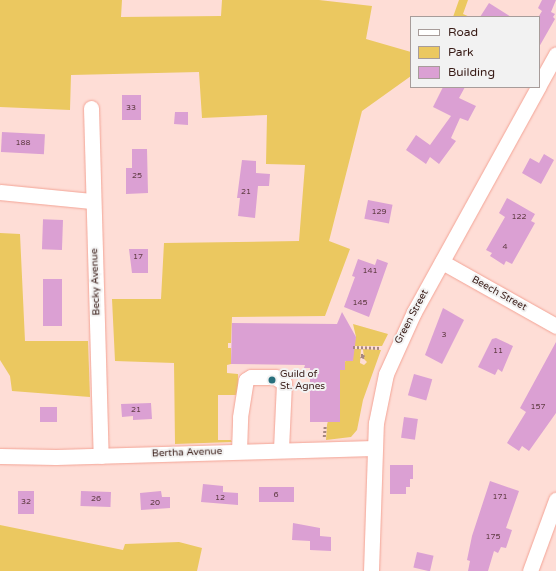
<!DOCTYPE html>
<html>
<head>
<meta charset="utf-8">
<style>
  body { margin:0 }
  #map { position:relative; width:556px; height:571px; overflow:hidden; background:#feddd6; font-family:"Varela Round",sans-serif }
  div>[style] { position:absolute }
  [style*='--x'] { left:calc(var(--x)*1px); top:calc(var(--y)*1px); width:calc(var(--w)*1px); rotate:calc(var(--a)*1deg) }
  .green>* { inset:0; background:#ebc860 }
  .building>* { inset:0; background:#dba0d3; transform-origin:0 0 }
  .path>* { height:2.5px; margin-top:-1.25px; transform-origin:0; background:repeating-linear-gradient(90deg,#a68781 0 2px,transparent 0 4px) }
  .roads { filter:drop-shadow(0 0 1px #f3a496) drop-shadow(0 0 1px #f3a496) }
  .minor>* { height:15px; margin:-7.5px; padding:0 7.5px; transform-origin:7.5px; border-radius:7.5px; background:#fff }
  .dots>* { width:11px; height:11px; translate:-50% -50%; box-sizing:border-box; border:2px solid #f2f2f2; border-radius:50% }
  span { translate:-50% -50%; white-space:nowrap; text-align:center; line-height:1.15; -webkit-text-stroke:4px #f2f2f2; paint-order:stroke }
  .number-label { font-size:8px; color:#603c44 }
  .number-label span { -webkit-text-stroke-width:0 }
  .street-label { font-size:10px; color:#371a15 }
  .poi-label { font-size:10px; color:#371a15 }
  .left { translate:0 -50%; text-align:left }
  .legend { position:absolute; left:410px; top:16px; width:130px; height:72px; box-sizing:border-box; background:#f2f2f2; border:1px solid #a79c9a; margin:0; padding:5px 7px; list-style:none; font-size:12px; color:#371a15 }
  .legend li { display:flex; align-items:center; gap:8px; height:20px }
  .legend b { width:20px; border:1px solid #a79c9a }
</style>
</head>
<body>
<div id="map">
  <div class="green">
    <i style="clip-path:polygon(0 0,122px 0,121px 17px,221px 16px,222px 0,319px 0,372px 6px,366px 39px,411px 52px,411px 76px,362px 111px,329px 241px,350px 249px,325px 316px,232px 317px,231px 343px,228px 343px,228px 348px,231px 348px,231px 364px,227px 365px,227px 373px,238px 374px,238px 395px,218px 395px,218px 440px,231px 440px,232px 442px,175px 444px,174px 363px,115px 361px,112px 299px,161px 299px,164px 243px,299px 241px,305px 165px,266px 164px,267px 115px,202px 118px,199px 72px,71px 75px,70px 110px,0 107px)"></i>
    <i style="clip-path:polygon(459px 0,468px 0,463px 14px,470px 17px,453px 17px)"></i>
    <i style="clip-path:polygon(0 233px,20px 234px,25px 341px,88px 341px,90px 397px,12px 391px,10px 376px,0 360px)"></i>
    <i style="clip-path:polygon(353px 324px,388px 334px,382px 346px,353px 346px,356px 337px)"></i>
    <i style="clip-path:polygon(353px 349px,361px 349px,360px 363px,364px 365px,367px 362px,364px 359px,363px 349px,381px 350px,363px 400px,357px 430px,351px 437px,326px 440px,327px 425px,340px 370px)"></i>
    <i style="clip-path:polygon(0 525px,123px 550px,125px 544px,179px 542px,202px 548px,197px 571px,0 571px)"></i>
  </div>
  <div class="building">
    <i style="clip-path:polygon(542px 0,556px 0,551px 12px,555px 14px,553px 17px,555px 19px,539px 47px,539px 16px,542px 11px,538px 8px)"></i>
    <i style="clip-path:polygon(489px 3px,511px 17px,480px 17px)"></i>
    <i style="clip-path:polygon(443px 87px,465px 87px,459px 98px,476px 106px,468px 121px,460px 118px,451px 138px,456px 141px,439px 164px,430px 157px,426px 164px,406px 150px,416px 135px,430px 145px,451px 116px,433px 107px)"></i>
    <i style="left:122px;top:95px;width:19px;height:25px"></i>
    <i style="clip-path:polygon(175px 112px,188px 112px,188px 125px,174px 124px)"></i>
    <i style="left:2px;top:132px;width:43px;height:20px;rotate:3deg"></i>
    <i style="clip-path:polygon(132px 149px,147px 149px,148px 193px,126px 194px,126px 168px,132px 168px)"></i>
    <i style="clip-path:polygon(544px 154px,554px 160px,541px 184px,522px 173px,530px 158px,539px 163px)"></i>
    <i style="clip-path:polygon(242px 160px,256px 161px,256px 173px,270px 174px,269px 186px,258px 186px,255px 218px,238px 216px,240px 198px,237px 198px)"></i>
    <i style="clip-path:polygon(507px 198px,535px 214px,531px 221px,535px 223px,512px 264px,506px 261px,504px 265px,490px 256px,492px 253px,486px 250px,505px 217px,499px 213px)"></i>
    <i style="left:368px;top:200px;width:25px;height:19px;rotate:11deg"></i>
    <i style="left:63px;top:220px;width:30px;height:20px;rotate:92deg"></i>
    <i style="clip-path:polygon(129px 249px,148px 249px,148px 273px,132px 273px)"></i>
    <i style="clip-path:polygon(358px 259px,375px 265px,377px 259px,388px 263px,369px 317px,344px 307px,355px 277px,352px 276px)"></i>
    <i style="left:43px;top:279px;width:19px;height:47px"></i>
    <i style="clip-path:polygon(443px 308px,464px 320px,442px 364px,425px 355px)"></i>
    <i style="clip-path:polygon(342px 312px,356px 337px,353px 361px,345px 361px,345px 370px,340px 370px,340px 422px,310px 422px,310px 368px,304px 368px,305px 365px,231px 364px,232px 323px,337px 324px)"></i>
    <i style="clip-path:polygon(496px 338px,513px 346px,502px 372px,498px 369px,495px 375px,478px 367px,492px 339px)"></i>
    <i style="clip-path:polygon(556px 342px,556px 413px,529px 451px,522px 446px,519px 451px,507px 443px,526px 412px,520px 408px)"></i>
    <i style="left:414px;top:374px;width:19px;height:22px;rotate:16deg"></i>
    <i style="clip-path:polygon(151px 403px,152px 419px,133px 420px,133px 416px,122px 417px,121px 404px)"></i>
    <i style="left:57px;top:407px;width:15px;height:17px;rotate:90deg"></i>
    <i style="left:404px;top:417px;width:14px;height:21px;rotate:8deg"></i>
    <i style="clip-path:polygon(390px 465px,413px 465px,413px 479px,410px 479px,410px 487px,406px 487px,406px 494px,390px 494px)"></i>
    <i style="clip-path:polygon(490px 481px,519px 491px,506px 528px,512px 530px,506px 548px,501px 547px,498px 553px,494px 551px,488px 571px,468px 571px,470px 561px,467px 560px,472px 536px)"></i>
    <i style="clip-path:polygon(203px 484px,223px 486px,223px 492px,238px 493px,238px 505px,201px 502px)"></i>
    <i style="left:259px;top:487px;width:35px;height:15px"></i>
    <i style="left:18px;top:491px;width:16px;height:23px"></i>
    <i style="left:81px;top:491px;width:30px;height:15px;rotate:2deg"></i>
    <i style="clip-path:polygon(161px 491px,162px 497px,170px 497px,170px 508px,141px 510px,140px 493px)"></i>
    <i style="clip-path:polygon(293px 523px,320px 528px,320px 536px,331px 537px,331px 551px,310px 550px,310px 541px,292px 540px)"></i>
    <i style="left:417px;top:552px;width:17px;height:16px;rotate:13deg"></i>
  </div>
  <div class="path">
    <i style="--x:353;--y:347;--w:28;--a:2"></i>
    <i style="--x:361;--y:355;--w:2;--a:0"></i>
    <i style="--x:363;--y:355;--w:2;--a:63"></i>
    <i style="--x:364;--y:357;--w:2;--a:153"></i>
    <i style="--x:362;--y:358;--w:3;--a:-108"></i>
    <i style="--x:324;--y:437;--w:12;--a:-85"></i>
  </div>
  <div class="roads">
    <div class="minor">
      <i style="--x:539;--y:85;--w:35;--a:-61"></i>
      <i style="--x:91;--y:108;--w:348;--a:88.4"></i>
      <i style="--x:0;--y:192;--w:92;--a:5.6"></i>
      <i style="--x:442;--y:262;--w:131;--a:29.3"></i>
      <i style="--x:239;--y:451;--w:34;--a:-88"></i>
      <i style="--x:240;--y:417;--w:37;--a:-81"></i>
      <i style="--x:246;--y:380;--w:6;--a:-31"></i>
      <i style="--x:251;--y:377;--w:24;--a:0"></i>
      <i style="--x:275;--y:377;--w:11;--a:34"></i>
      <i style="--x:284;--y:383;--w:67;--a:92.6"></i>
      <i style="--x:0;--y:456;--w:56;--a:1"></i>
      <i style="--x:56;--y:457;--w:318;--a:-1.6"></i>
      <i style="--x:371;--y:571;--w:148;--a:-88.1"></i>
      <i style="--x:376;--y:423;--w:50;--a:-78.5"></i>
      <i style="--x:386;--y:374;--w:68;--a:-65.7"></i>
      <i style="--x:414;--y:312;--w:257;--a:-61.1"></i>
      <i style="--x:530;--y:571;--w:76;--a:-69.9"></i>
    </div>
  </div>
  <div class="dots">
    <i style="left:272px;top:380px;background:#286f7c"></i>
  </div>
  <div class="number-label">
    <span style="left:131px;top:108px">33</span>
    <span style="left:23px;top:143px">188</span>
    <span style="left:137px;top:176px">25</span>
    <span style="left:246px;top:192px">21</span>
    <span style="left:379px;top:212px">129</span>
    <span style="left:519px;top:217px">122</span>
    <span style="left:505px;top:247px">4</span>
    <span style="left:138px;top:257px">17</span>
    <span style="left:370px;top:271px">141</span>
    <span style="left:360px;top:303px">145</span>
    <span style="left:444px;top:335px">3</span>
    <span style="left:498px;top:351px">11</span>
    <span style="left:538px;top:407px">157</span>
    <span style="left:136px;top:410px">21</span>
    <span style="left:276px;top:495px">6</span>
    <span style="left:500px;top:497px">171</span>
    <span style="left:220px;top:498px">12</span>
    <span style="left:96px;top:499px">26</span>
    <span style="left:26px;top:502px">32</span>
    <span style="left:155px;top:503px">20</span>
    <span style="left:493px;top:537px">175</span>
  </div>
  <div class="street-label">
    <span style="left:96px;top:282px;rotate:-92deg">Becky Avenue</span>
    <span style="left:499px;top:294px;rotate:29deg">Beech Street</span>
    <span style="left:412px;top:317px;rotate:-62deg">Green Street</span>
    <span style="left:187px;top:453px;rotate:-2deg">Bertha Avenue</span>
  </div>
  <div class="poi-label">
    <span class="left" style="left:280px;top:380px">Guild of<br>St. Agnes</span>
  </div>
  <ul class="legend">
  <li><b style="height:5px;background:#fff"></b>Road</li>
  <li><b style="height:11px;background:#ebc860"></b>Park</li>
  <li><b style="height:11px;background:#dba0d3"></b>Building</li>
  </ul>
</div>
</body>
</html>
